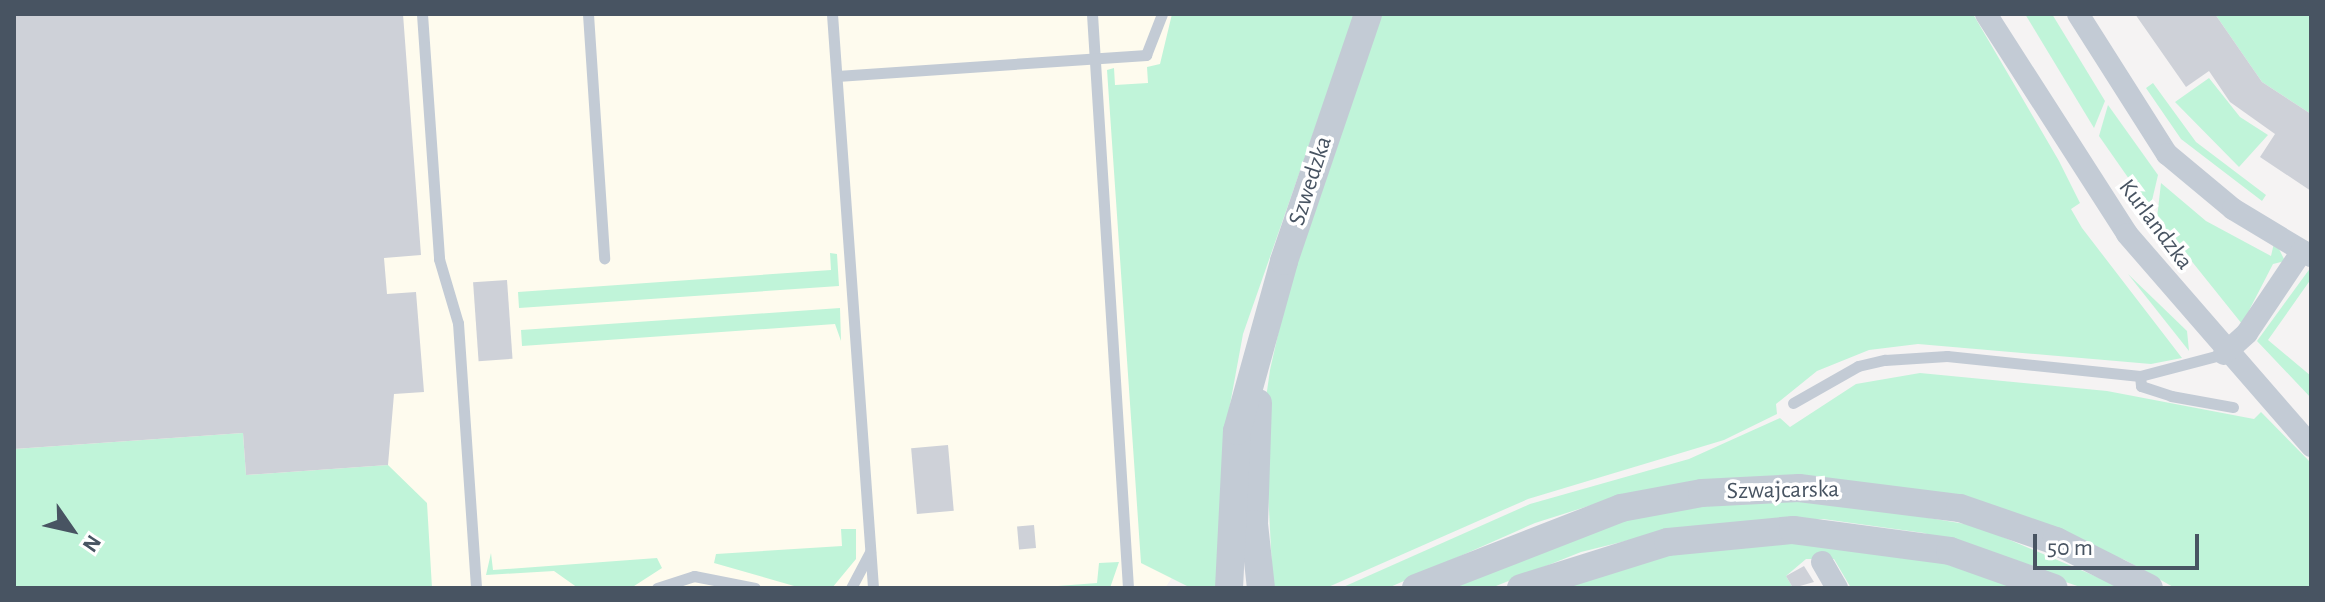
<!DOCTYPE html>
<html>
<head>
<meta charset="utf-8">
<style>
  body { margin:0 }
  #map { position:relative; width:2325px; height:602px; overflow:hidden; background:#f5f3f3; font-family:"Alegreya Sans",sans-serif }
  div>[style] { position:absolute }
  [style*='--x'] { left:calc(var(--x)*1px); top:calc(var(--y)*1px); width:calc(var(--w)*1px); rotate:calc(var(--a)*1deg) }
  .commercial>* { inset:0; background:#fefbee }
  .green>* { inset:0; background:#c0f4d9 }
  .building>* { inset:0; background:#ced1d8; transform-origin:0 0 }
  .service>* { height:11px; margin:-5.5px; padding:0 5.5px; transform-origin:5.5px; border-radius:5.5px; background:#c3cbd5 }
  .minor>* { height:22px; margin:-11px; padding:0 11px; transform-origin:11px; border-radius:11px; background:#c3cbd5 }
  .tertiary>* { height:28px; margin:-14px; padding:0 14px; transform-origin:14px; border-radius:14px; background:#c3cbd5 }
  span { translate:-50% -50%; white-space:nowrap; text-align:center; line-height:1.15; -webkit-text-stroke:7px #fff; paint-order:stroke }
  .street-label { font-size:24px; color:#485462 }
  .frame { position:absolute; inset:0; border:16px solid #485462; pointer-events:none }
  .north { position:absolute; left:32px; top:490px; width:80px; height:80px; -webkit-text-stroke:6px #fff; paint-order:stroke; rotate:124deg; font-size:22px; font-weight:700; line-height:32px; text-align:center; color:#485462 }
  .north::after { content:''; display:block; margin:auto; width:28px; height:36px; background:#485462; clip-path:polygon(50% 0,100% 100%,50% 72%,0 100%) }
  .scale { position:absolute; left:2033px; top:534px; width:166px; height:36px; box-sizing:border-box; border:4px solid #485462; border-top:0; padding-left:10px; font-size:24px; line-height:28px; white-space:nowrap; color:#485462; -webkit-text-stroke:6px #fff; paint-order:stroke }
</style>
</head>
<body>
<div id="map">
  <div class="commercial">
    <i style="clip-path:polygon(14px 14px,1302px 14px,1179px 567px,1165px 588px,14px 588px)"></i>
  </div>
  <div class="green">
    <i style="clip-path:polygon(1172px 14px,1355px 14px,1243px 334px,1227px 421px,1218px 588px,1191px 588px,1141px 563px,1107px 70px,1114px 68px,1115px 85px,1148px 83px,1147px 67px,1160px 64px)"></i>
    <i style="clip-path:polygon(1379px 14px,1973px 14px,2059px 161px,2080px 203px,2071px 209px,2082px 228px,2182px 358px,2151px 364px,1918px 344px,1869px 350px,1817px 371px,1776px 404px,1777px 414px,1724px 440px,1528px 499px,1326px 588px,1273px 588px,1264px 412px,1270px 370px,1288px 290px)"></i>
    <i style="clip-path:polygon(2025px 14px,2052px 14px,2105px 101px,2094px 128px)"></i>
    <i style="clip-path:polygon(2215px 14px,2311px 14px,2311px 114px,2262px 82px)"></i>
    <i style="clip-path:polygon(2209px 78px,2240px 117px,2268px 135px,2239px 167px,2175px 102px)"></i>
    <i style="clip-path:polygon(2153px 83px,2196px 142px,2266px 195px,2262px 201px,2181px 139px,2146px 88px)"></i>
    <i style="clip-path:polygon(2108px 105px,2158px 175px,2150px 209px,2099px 136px)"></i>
    <i style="clip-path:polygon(2161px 183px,2206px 221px,2271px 256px,2274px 243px,2279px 249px,2285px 261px,2273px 264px,2242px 324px,2157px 218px)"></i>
    <i style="clip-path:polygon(830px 253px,837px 254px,839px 286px,519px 308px,518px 292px,831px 270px)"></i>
    <i style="clip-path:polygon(2311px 267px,2311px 279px,2268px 340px,2311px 376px,2311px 398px,2257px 341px)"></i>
    <i style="clip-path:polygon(2128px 274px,2187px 331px,2189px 351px)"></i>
    <i style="clip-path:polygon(840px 308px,841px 341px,835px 324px,522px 346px,521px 330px)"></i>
    <i style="clip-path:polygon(1920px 373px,2107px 391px,2254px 419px,2261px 412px,2311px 463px,2311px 588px,2175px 588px,2125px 560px,1949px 494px,1797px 475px,1620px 496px,1535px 523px,1388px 588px,1341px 588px,1530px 504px,1689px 459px,1780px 418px,1790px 427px,1856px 384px)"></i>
    <i style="clip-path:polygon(243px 433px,246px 475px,388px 465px,427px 503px,432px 588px,14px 588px,14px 449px)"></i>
    <i style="clip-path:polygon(1822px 500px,1977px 526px,2123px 588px,2083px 588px,1924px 533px,1823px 519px,1678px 528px,1581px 552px,1491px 588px,1445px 588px,1627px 519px,1718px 503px)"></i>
    <i style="clip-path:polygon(841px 529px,856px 529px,856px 559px,832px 588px,801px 588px,714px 563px,716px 554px,842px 546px)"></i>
    <i style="clip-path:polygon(1777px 542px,1916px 555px,2024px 588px,1851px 588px,1834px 559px,1806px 559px,1786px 576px,1793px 588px,1554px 588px,1680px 552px)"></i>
    <i style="clip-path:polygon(491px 553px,493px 570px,657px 558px,662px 568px,631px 588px,578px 588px,554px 571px,486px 575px)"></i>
    <i style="clip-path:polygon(1119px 562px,1110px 588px,1032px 588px,1097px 583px,1099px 563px)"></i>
  </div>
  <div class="building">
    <i style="clip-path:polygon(14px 14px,403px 14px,421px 255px,384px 258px,387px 294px,416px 292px,424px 392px,394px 394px,388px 465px,246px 475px,243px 433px,14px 449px)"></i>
    <i style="clip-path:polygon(2135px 14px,2215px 14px,2262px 82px,2311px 114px,2311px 191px,2260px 157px,2275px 134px,2230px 102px,2209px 71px,2186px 87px)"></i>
    <i style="left:507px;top:280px;width:79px;height:34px;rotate:86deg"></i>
    <i style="left:948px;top:445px;width:66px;height:37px;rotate:85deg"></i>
    <i style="left:1034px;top:525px;width:23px;height:17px;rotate:85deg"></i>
    <i style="clip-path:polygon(1804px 566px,1814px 582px,1793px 588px,1786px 576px)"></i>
  </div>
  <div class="service">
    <i style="--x:422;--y:14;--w:246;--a:86"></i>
    <i style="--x:439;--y:259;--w:67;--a:73.5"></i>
    <i style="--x:458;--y:323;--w:266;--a:86.1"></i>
    <i style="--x:588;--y:14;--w:245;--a:86.2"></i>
    <i style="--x:832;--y:14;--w:575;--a:85.91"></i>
    <i style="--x:1092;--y:14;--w:575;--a:86.41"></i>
    <i style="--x:837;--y:76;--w:310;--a:-3.9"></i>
    <i style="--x:1146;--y:55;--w:44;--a:-68.7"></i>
    <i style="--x:2140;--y:376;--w:10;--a:84"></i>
    <i style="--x:2141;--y:386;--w:32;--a:18"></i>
    <i style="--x:2171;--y:396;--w:63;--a:10.1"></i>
    <i style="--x:1793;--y:403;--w:75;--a:-29.6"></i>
    <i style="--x:1858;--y:366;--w:28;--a:-13"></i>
    <i style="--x:1885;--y:360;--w:62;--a:-3.7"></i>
    <i style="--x:1947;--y:356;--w:194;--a:5.9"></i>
    <i style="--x:2140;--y:376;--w:87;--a:-14.7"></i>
    <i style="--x:657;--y:588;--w:39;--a:-18"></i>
    <i style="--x:694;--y:576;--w:62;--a:11.1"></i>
    <i style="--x:851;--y:588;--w:41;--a:-62.2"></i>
  </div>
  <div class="minor">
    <i style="--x:1986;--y:14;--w:261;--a:57.3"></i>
    <i style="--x:2127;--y:234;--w:281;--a:49"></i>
    <i style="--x:2078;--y:14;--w:166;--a:57.6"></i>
    <i style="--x:2167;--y:154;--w:86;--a:39.8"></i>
    <i style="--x:2233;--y:209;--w:91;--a:31.1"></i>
    <i style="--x:2224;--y:354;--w:31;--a:-42"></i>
    <i style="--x:2247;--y:333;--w:99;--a:-56.1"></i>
    <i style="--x:1822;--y:562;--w:30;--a:60"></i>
  </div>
  <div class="tertiary">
    <i style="--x:1258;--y:403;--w:121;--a:91.9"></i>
    <i style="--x:1254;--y:524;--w:64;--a:83.8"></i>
    <i style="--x:1229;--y:588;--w:157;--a:-87.1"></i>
    <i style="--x:1237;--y:431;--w:176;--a:-74.5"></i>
    <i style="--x:1284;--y:261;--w:261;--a:-71.2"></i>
    <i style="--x:1416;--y:588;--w:220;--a:-21.3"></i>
    <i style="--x:1621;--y:508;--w:82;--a:-10.5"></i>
    <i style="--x:1702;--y:493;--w:97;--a:-3"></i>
    <i style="--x:1799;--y:488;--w:162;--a:7.1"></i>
    <i style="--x:1960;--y:508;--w:102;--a:19"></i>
    <i style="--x:2056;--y:541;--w:104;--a:26.8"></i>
    <i style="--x:1521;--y:588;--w:154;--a:-17.4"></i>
    <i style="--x:1668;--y:542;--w:126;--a:-5.5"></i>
    <i style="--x:1793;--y:530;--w:158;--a:7.6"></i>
    <i style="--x:1950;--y:551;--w:110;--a:19.6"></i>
  </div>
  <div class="street-label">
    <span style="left:1311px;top:181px;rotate:-72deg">Szwedzka</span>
    <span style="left:2155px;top:225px;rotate:53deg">Kurlandzka</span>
    <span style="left:1783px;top:491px;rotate:-1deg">Szwajcarska</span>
  </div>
  <div class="frame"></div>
  <div class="north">N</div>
  <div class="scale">50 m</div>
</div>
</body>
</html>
